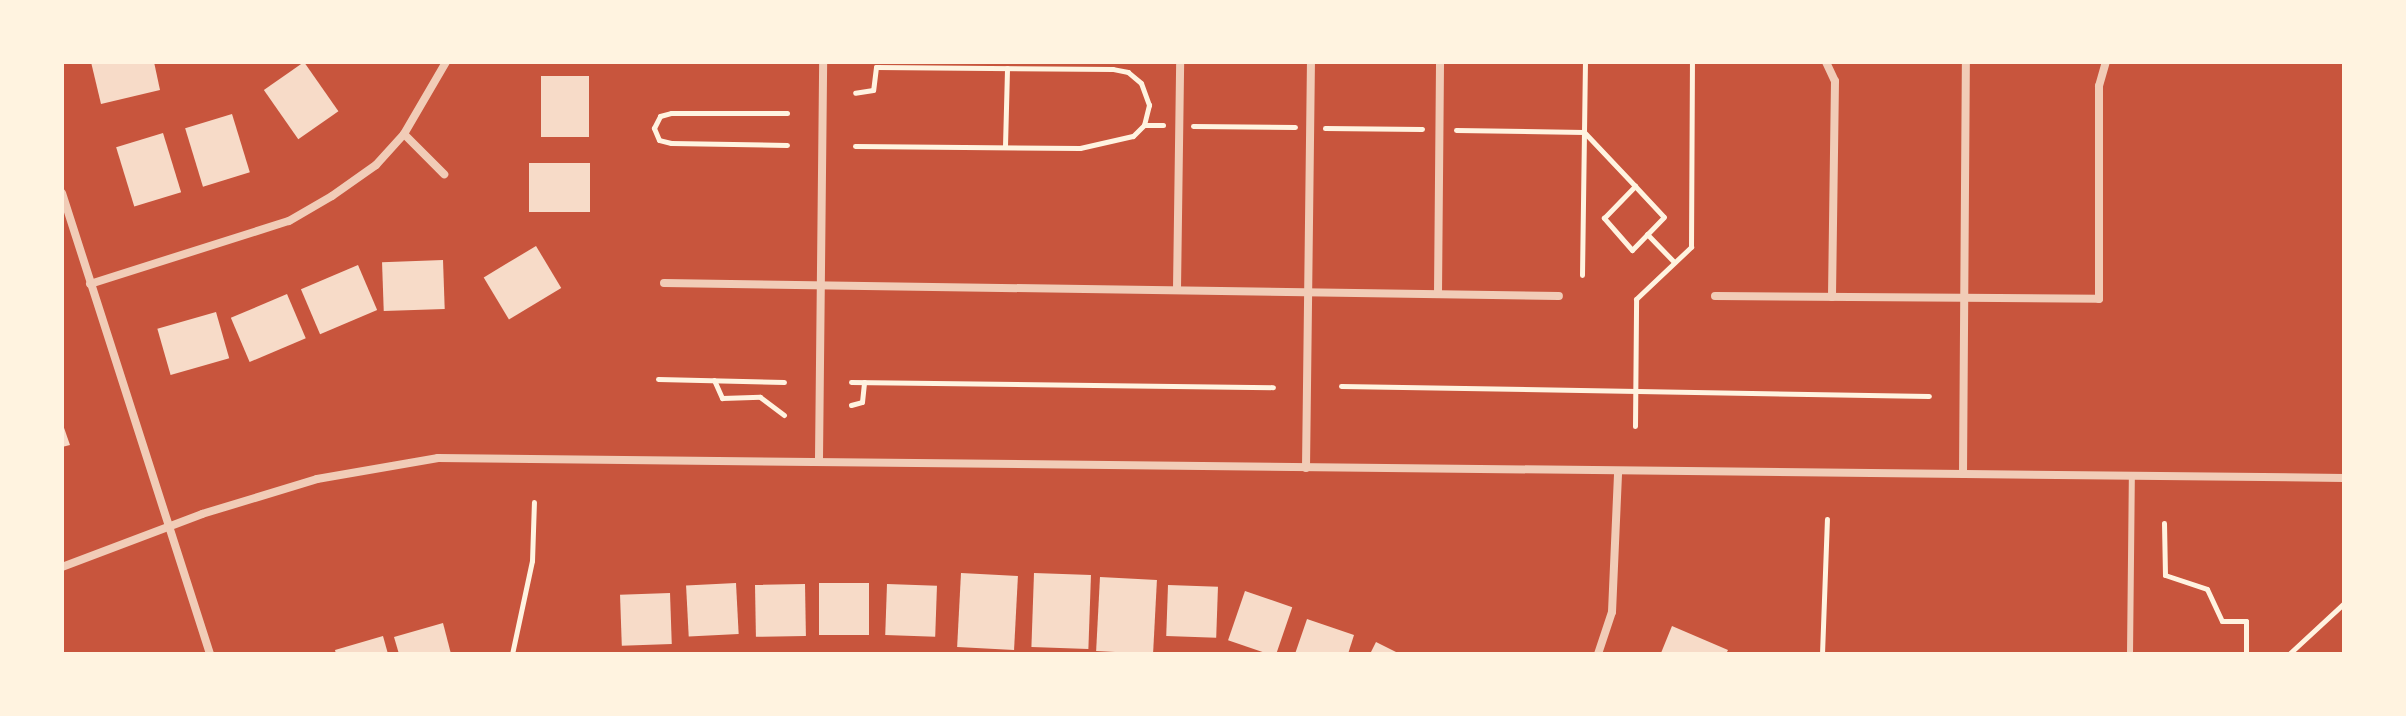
<!DOCTYPE html>
<html>
<head>
<meta charset="utf-8">
<style>
  body { margin:0 }
  #map { position:relative; width:2406px; height:716px; overflow:hidden; background:#c8553d; font-family:Helvetica,sans-serif }
  div>[style] { position:absolute }
  [style*='--x'] { left:calc(var(--x)*1px); top:calc(var(--y)*1px); width:calc(var(--w)*1px); rotate:calc(var(--a)*1deg) }
  .building>* { inset:0; background:#f7dbc8; transform-origin:0 0 }
  .path>* { height:5px; margin:-2.5px; padding:0 2.5px; transform-origin:2.5px; border-radius:2.5px; background:#fff3e0 }
  .service>* { height:6px; margin:-3px; padding:0 3px; transform-origin:3px; border-radius:3px; background:#f1ccb7 }
  .minor>* { height:8px; margin:-4px; padding:0 4px; transform-origin:4px; border-radius:4px; background:#f1ccb7 }
  span { translate:-50% -50%; white-space:nowrap; text-align:center; line-height:1.15; -webkit-text-stroke:6px #fff3e0; paint-order:stroke }
  .frame { position:absolute; inset:0; border:64px solid #fff3e0; pointer-events:none }
</style>
</head>
<body>
<div id="map">
  <div class="building">
    <i style="clip-path:polygon(91px 62px,154px 62px,160px 90px,101px 104px)"></i>
    <i style="left:304px;top:62px;width:60px;height:49px;rotate:55deg"></i>
    <i style="left:541px;top:76px;width:48px;height:61px"></i>
    <i style="left:232px;top:114px;width:61px;height:49px;rotate:73deg"></i>
    <i style="left:163px;top:133px;width:62px;height:49px;rotate:73deg"></i>
    <i style="left:529px;top:163px;width:61px;height:49px"></i>
    <i style="left:536px;top:246px;width:49px;height:61px;rotate:59deg"></i>
    <i style="left:443px;top:260px;width:49px;height:61px;rotate:88deg"></i>
    <i style="left:358px;top:265px;width:49px;height:62px;rotate:67deg"></i>
    <i style="left:287px;top:294px;width:48px;height:61px;rotate:67deg"></i>
    <i style="left:216px;top:312px;width:48px;height:61px;rotate:74deg"></i>
    <i style="clip-path:polygon(62px 422px,70px 445px,62px 447px)"></i>
    <i style="left:961px;top:573px;width:57px;height:74px;rotate:3deg"></i>
    <i style="left:1034px;top:573px;width:57px;height:74px;rotate:2deg"></i>
    <i style="left:1100px;top:577px;width:57px;height:74px;rotate:3deg"></i>
    <i style="left:736px;top:583px;width:51px;height:50px;rotate:87deg"></i>
    <i style="left:819px;top:583px;width:50px;height:52px"></i>
    <i style="left:805px;top:584px;width:52px;height:50px;rotate:89deg"></i>
    <i style="left:887px;top:584px;width:50px;height:51px;rotate:2deg"></i>
    <i style="left:1168px;top:585px;width:50px;height:51px;rotate:2deg"></i>
    <i style="left:1245px;top:591px;width:50px;height:52px;rotate:19deg"></i>
    <i style="left:670px;top:593px;width:51px;height:50px;rotate:88deg"></i>
    <i style="clip-path:polygon(1307px 619px,1354px 635px,1348px 654px,1295px 654px)"></i>
    <i style="clip-path:polygon(443px 623px,451px 654px,399px 654px,394px 637px)"></i>
    <i style="clip-path:polygon(1672px 626px,1728px 650px,1726px 654px,1661px 653px)"></i>
    <i style="clip-path:polygon(383px 636px,388px 654px,336px 654px,335px 650px)"></i>
    <i style="clip-path:polygon(1376px 642px,1400px 654px,1370px 654px)"></i>
  </div>
  <div class="path">
    <i style="--x:1144;--y:125;--w:19;--a:0"></i>
    <i style="--x:1193;--y:126;--w:102;--a:0.6"></i>
    <i style="--x:1325;--y:128;--w:97;--a:0.6"></i>
    <i style="--x:1456;--y:130;--w:128;--a:0.9"></i>
    <i style="--x:1584;--y:132;--w:74;--a:46.6"></i>
    <i style="--x:1635;--y:186;--w:42;--a:46.9"></i>
    <i style="--x:1664;--y:217;--w:46;--a:134.1"></i>
    <i style="--x:1632;--y:250;--w:43;--a:-131.2"></i>
    <i style="--x:1604;--y:218;--w:45;--a:-45.9"></i>
    <i style="--x:787;--y:145;--w:116;--a:-179"></i>
    <i style="--x:671;--y:143;--w:12;--a:-166"></i>
    <i style="--x:659;--y:140;--w:13;--a:-113"></i>
    <i style="--x:654;--y:128;--w:13;--a:-63"></i>
    <i style="--x:660;--y:116;--w:11;--a:-15"></i>
    <i style="--x:671;--y:113;--w:116;--a:0"></i>
    <i style="--x:855;--y:146;--w:225;--a:0.5"></i>
    <i style="--x:1080;--y:148;--w:54;--a:-12.8"></i>
    <i style="--x:1133;--y:136;--w:16;--a:-45"></i>
    <i style="--x:1144;--y:125;--w:21;--a:-76"></i>
    <i style="--x:1149;--y:105;--w:23;--a:-110"></i>
    <i style="--x:1141;--y:83;--w:17;--a:-140"></i>
    <i style="--x:1128;--y:72;--w:15;--a:-169"></i>
    <i style="--x:1113;--y:69;--w:237;--a:-179.5"></i>
    <i style="--x:876;--y:67;--w:23;--a:97"></i>
    <i style="--x:873;--y:90;--w:18;--a:171"></i>
    <i style="--x:1005;--y:146;--w:78;--a:-88.5"></i>
    <i style="--x:1647;--y:234;--w:39;--a:46"></i>
    <i style="--x:1582;--y:275;--w:213;--a:-89.2"></i>
    <i style="--x:658;--y:379;--w:126;--a:1.4"></i>
    <i style="--x:714;--y:380;--w:20;--a:66"></i>
    <i style="--x:722;--y:398;--w:38;--a:-2"></i>
    <i style="--x:760;--y:397;--w:30;--a:37"></i>
    <i style="--x:851;--y:382;--w:422;--a:0.7"></i>
    <i style="--x:1341;--y:386;--w:588;--a:0.97"></i>
    <i style="--x:851;--y:405;--w:11;--a:-15"></i>
    <i style="--x:862;--y:402;--w:20;--a:-84"></i>
    <i style="--x:1635;--y:426;--w:127;--a:-89.5"></i>
    <i style="--x:1636;--y:299;--w:76;--a:-43.4"></i>
    <i style="--x:1691;--y:247;--w:185;--a:-89.7"></i>
    <i style="--x:2164;--y:523;--w:52;--a:88.9"></i>
    <i style="--x:2165;--y:575;--w:44;--a:18.4"></i>
    <i style="--x:2207;--y:589;--w:35;--a:65"></i>
    <i style="--x:2222;--y:621;--w:24;--a:0"></i>
    <i style="--x:2246;--y:621;--w:33;--a:90"></i>
    <i style="--x:512;--y:654;--w:95;--a:-77.9"></i>
    <i style="--x:532;--y:561;--w:59;--a:-88.1"></i>
    <i style="--x:1822;--y:654;--w:135;--a:-87.9"></i>
    <i style="--x:2289;--y:654;--w:75;--a:-42.8"></i>
  </div>
  <div class="service">
    <i style="--x:2130;--y:654;--w:179;--a:-89.4"></i>
  </div>
  <div class="minor">
    <i style="--x:1826;--y:62;--w:21;--a:65"></i>
    <i style="--x:1835;--y:81;--w:216;--a:90.8"></i>
    <i style="--x:404;--y:134;--w:57;--a:45"></i>
    <i style="--x:62;--y:193;--w:484;--a:72.2"></i>
    <i style="--x:664;--y:283;--w:895;--a:0.83"></i>
    <i style="--x:90;--y:284;--w:209;--a:-17.6"></i>
    <i style="--x:289;--y:221;--w:50;--a:-30.2"></i>
    <i style="--x:332;--y:196;--w:54;--a:-35.2"></i>
    <i style="--x:376;--y:165;--w:42;--a:-47.9"></i>
    <i style="--x:404;--y:134;--w:83;--a:-59.7"></i>
    <i style="--x:1177;--y:289;--w:227;--a:-89.2"></i>
    <i style="--x:1438;--y:294;--w:232;--a:-89.5"></i>
    <i style="--x:1715;--y:296;--w:384;--a:0.4"></i>
    <i style="--x:2099;--y:299;--w:213;--a:-90"></i>
    <i style="--x:2099;--y:86;--w:25;--a:-74"></i>
    <i style="--x:819;--y:459;--w:397;--a:-89.4"></i>
    <i style="--x:1306;--y:468;--w:406;--a:-89.3"></i>
    <i style="--x:1963;--y:474;--w:412;--a:-89.6"></i>
    <i style="--x:62;--y:567;--w:150;--a:-20.7"></i>
    <i style="--x:202;--y:514;--w:120;--a:-16.9"></i>
    <i style="--x:317;--y:479;--w:123;--a:-9.8"></i>
    <i style="--x:438;--y:458;--w:1906;--a:0.6"></i>
    <i style="--x:1598;--y:654;--w:44;--a:-71.6"></i>
    <i style="--x:1612;--y:612;--w:140;--a:-87.5"></i>
  </div>
  <div class="frame"></div>
</div>
</body>
</html>
